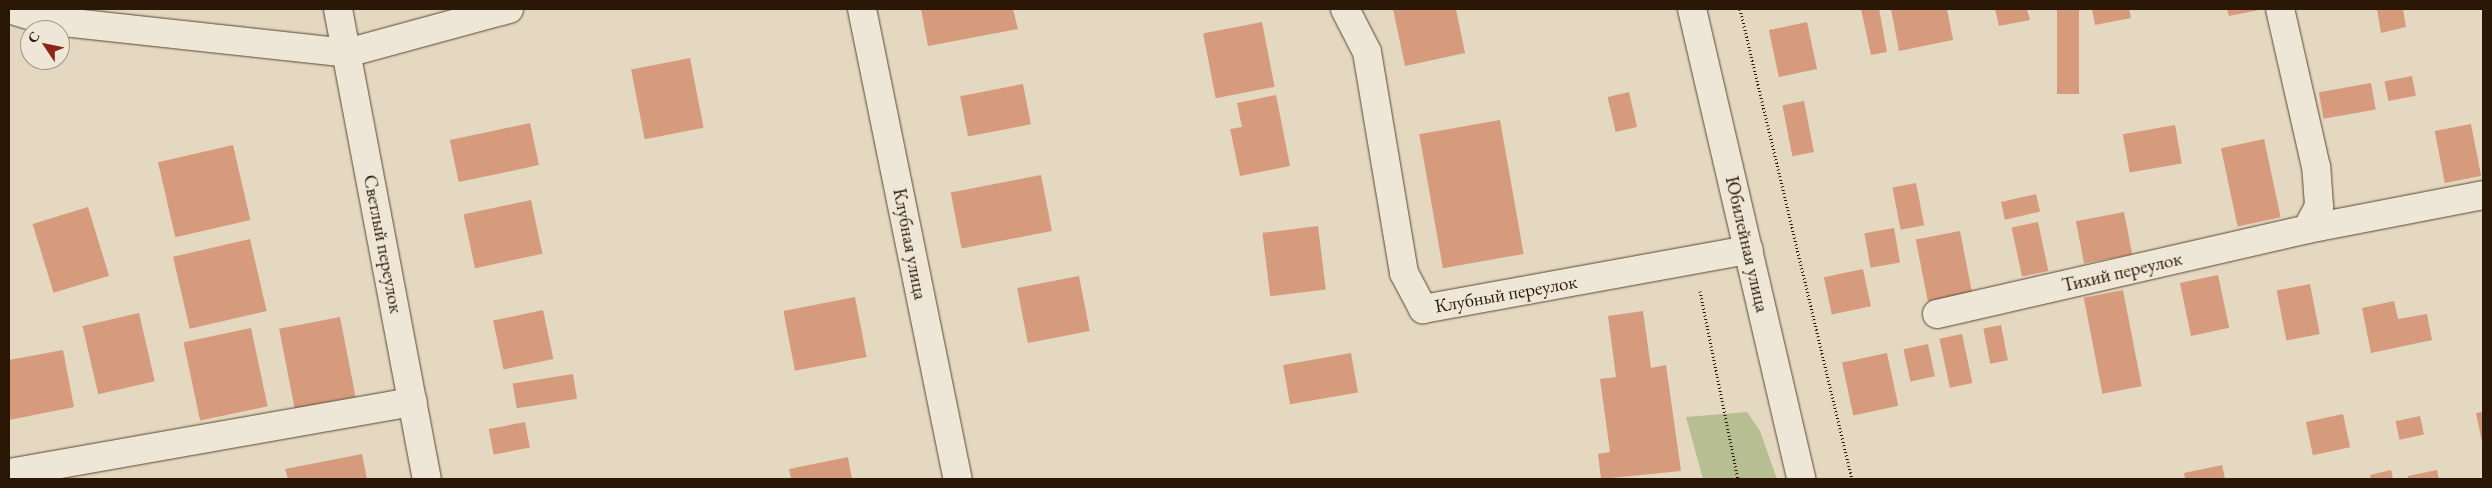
<!DOCTYPE html>
<html>
<head>
<meta charset="utf-8">
<style>
  body { margin:0 }
  #map { position:relative; width:2492px; height:488px; overflow:hidden; background:#e5d8c0; font-family:"EB Garamond",serif }
  div>[style] { position:absolute }
  [style*='--x'] { left:calc(var(--x)*1px); top:calc(var(--y)*1px); width:calc(var(--w)*1px); rotate:calc(var(--a)*1deg) }
  .green>* { inset:0; background:#b7be91 }
  .building>* { inset:0; background:#d69b7c; transform-origin:0 0 }
  .path>* { height:3px; margin-top:-1.5px; transform-origin:0; background:repeating-linear-gradient(90deg,#2a1705 0 1px,transparent 0 3.5px) }
  .roads { filter:drop-shadow(0 0 1px #594734) drop-shadow(0 0 1px #594734) }
  .street>* { height:28px; margin:-14px; padding:0 14px; transform-origin:14px; border-radius:14px; background:#eee6d6 }
  .secondary>* { height:28px; margin:-14px; padding:0 14px; transform-origin:14px; border-radius:14px; background:#eee6d6 }
  span { translate:-50% -50%; white-space:nowrap; text-align:center; line-height:1.15; -webkit-text-stroke:4px #eee6d6; paint-order:stroke }
  .street-label { font-size:19px; color:#2a1705 }
  .frame { position:absolute; inset:0; border:10px solid #2a1705; pointer-events:none }
  .north { position:absolute; left:20px; top:20px; width:50px; height:50px; box-sizing:border-box; background:#eee6d6; border:1px solid #a09382; border-radius:50%; rotate:304deg; font-size:14px; font-weight:700; line-height:20px; text-align:center; color:#2a1705 }
  .north::after { content:''; display:block; margin:auto; width:18px; height:22px; background:#8f2418; clip-path:polygon(50% 0,100% 100%,50% 72%,0 100%) }
</style>
</head>
<body>
<div id="map">
  <div class="green">
    <i style="clip-path:polygon(1747px 412px,1760px 431px,1777px 479px,1703px 479px,1686px 417px)"></i>
  </div>
  <div class="building">
    <i style="clip-path:polygon(921px 9px,1013px 9px,1018px 29px,928px 46px)"></i>
    <i style="clip-path:polygon(1393px 9px,1456px 9px,1465px 53px,1405px 66px)"></i>
    <i style="clip-path:polygon(1861px 9px,1879px 9px,1887px 52px,1871px 55px)"></i>
    <i style="clip-path:polygon(1891px 9px,1947px 9px,1953px 40px,1899px 51px)"></i>
    <i style="clip-path:polygon(1995px 9px,2027px 9px,2030px 20px,1999px 26px)"></i>
    <i style="left:2057px;top:9px;width:22px;height:85px"></i>
    <i style="clip-path:polygon(2092px 9px,2129px 9px,2131px 18px,2095px 25px)"></i>
    <i style="clip-path:polygon(2227px 9px,2259px 9px,2259px 10px,2229px 16px)"></i>
    <i style="clip-path:polygon(2377px 9px,2403px 9px,2406px 27px,2381px 33px)"></i>
    <i style="left:1262px;top:22px;width:66px;height:60px;rotate:79deg"></i>
    <i style="left:1807px;top:22px;width:48px;height:39px;rotate:78deg"></i>
    <i style="left:690px;top:58px;width:71px;height:60px;rotate:79deg"></i>
    <i style="left:2412px;top:76px;width:20px;height:28px;rotate:79deg"></i>
    <i style="left:2371px;top:83px;width:27px;height:53px;rotate:80deg"></i>
    <i style="left:1023px;top:84px;width:41px;height:64px;rotate:79deg"></i>
    <i style="left:1629px;top:92px;width:36px;height:22px;rotate:77deg"></i>
    <i style="clip-path:polygon(1276px 95px,1290px 166px,1240px 176px,1230px 129px,1242px 127px,1237px 103px)"></i>
    <i style="left:1804px;top:101px;width:52px;height:22px;rotate:79deg"></i>
    <i style="left:1500px;top:120px;width:136px;height:82px;rotate:80deg"></i>
    <i style="left:530px;top:123px;width:43px;height:82px;rotate:78deg"></i>
    <i style="left:2471px;top:124px;width:53px;height:37px;rotate:79deg"></i>
    <i style="left:2175px;top:125px;width:39px;height:53px;rotate:80deg"></i>
    <i style="left:2264px;top:139px;width:80px;height:44px;rotate:78deg"></i>
    <i style="left:233px;top:145px;width:77px;height:77px;rotate:77deg"></i>
    <i style="left:1041px;top:175px;width:57px;height:92px;rotate:79deg"></i>
    <i style="left:1916px;top:183px;width:43px;height:24px;rotate:79deg"></i>
    <i style="left:2036px;top:194px;width:18px;height:36px;rotate:77deg"></i>
    <i style="left:531px;top:200px;width:55px;height:69px;rotate:78deg"></i>
    <i style="left:88px;top:207px;width:72px;height:58px;rotate:73deg"></i>
    <i style="left:2124px;top:212px;width:43px;height:49px;rotate:79deg"></i>
    <i style="left:2038px;top:222px;width:50px;height:27px;rotate:78deg"></i>
    <i style="left:1318px;top:226px;width:64px;height:56px;rotate:83deg"></i>
    <i style="left:1894px;top:228px;width:35px;height:30px;rotate:80deg"></i>
    <i style="left:1960px;top:231px;width:63px;height:45px;rotate:79deg"></i>
    <i style="left:250px;top:239px;width:74px;height:79px;rotate:77deg"></i>
    <i style="left:1863px;top:269px;width:38px;height:40px;rotate:78deg"></i>
    <i style="left:2218px;top:275px;width:54px;height:39px;rotate:78deg"></i>
    <i style="left:1079px;top:276px;width:56px;height:63px;rotate:79deg"></i>
    <i style="left:2310px;top:284px;width:51px;height:34px;rotate:79deg"></i>
    <i style="left:2123px;top:290px;width:98px;height:40px;rotate:79deg"></i>
    <i style="left:855px;top:297px;width:61px;height:73px;rotate:79deg"></i>
    <i style="clip-path:polygon(2394px 301px,2398px 319px,2427px 314px,2432px 340px,2371px 353px,2362px 308px)"></i>
    <i style="left:543px;top:310px;width:50px;height:51px;rotate:78deg"></i>
    <i style="clip-path:polygon(1643px 311px,1651px 368px,1666px 365px,1681px 471px,1601px 479px,1598px 454px,1610px 452px,1600px 379px,1616px 377px,1608px 316px)"></i>
    <i style="left:139px;top:313px;width:70px;height:58px;rotate:77deg"></i>
    <i style="left:340px;top:317px;width:81px;height:62px;rotate:79deg"></i>
    <i style="left:2001px;top:325px;width:36px;height:18px;rotate:79deg"></i>
    <i style="left:251px;top:328px;width:80px;height:69px;rotate:78deg"></i>
    <i style="left:1962px;top:334px;width:50px;height:23px;rotate:78deg"></i>
    <i style="left:1928px;top:344px;width:33px;height:25px;rotate:78deg"></i>
    <i style="clip-path:polygon(63px 350px,74px 407px,9px 420px,9px 360px)"></i>
    <i style="left:1351px;top:353px;width:40px;height:69px;rotate:80deg"></i>
    <i style="left:1887px;top:353px;width:54px;height:46px;rotate:78deg"></i>
    <i style="left:573px;top:374px;width:25px;height:61px;rotate:81deg"></i>
    <i style="clip-path:polygon(2483px 412px,2483px 442px,2482px 442px,2476px 413px)"></i>
    <i style="left:2343px;top:414px;width:34px;height:38px;rotate:78deg"></i>
    <i style="left:2420px;top:416px;width:19px;height:25px;rotate:78deg"></i>
    <i style="left:525px;top:422px;width:26px;height:37px;rotate:79deg"></i>
    <i style="clip-path:polygon(362px 454px,367px 479px,288px 479px,285px 469px)"></i>
    <i style="clip-path:polygon(848px 457px,852px 479px,791px 479px,789px 469px)"></i>
    <i style="clip-path:polygon(2222px 465px,2225px 479px,2185px 479px,2184px 473px)"></i>
    <i style="clip-path:polygon(2391px 470px,2393px 479px,2371px 479px,2370px 475px)"></i>
    <i style="clip-path:polygon(2437px 470px,2439px 479px,2408px 479px,2408px 476px)"></i>
  </div>
  <div class="path">
    <i style="--x:1740;--y:9;--w:483;--a:76.6"></i>
    <i style="--x:1700;--y:291;--w:192;--a:78.6"></i>
  </div>
  <div class="roads">
    <div class="street">
      <i style="--x:9;--y:9;--w:38;--a:17"></i>
      <i style="--x:45;--y:20;--w:304;--a:6.2"></i>
      <i style="--x:347;--y:53;--w:168;--a:-15.2"></i>
      <i style="--x:338;--y:9;--w:478;--a:79.3"></i>
      <i style="--x:862;--y:9;--w:480;--a:78.5"></i>
      <i style="--x:1345;--y:9;--w:48;--a:62.9"></i>
      <i style="--x:1367;--y:52;--w:224;--a:80.5"></i>
      <i style="--x:1404;--y:273;--w:41;--a:62.2"></i>
      <i style="--x:1423;--y:309;--w:331;--a:-10.3"></i>
      <i style="--x:2307;--y:229;--w:179;--a:-10.9"></i>
      <i style="--x:1937;--y:314;--w:380;--a:-12.9"></i>
      <i style="--x:2307;--y:229;--w:26;--a:-62"></i>
      <i style="--x:2319;--y:206;--w:39;--a:-94"></i>
      <i style="--x:2316;--y:167;--w:162;--a:-102.8"></i>
      <i style="--x:9;--y:473;--w:410;--a:-10"></i>
    </div>
    <div class="secondary">
      <i style="--x:1692;--y:9;--w:482;--a:76.9"></i>
    </div>
  </div>
  <div class="street-label">
    <span style="left:383px;top:244px;rotate:79deg">Светлый переулок</span>
    <span style="left:910px;top:244px;rotate:79deg">Клубная улица</span>
    <span style="left:1747px;top:244px;rotate:77deg">Юбилейная улица</span>
    <span style="left:2122px;top:272px;rotate:-13deg">Тихий переулок</span>
    <span style="left:1506px;top:294px;rotate:-10deg">Клубный переулок</span>
  </div>
  <div class="frame"></div>
  <div class="north">С</div>
</div>
</body>
</html>
